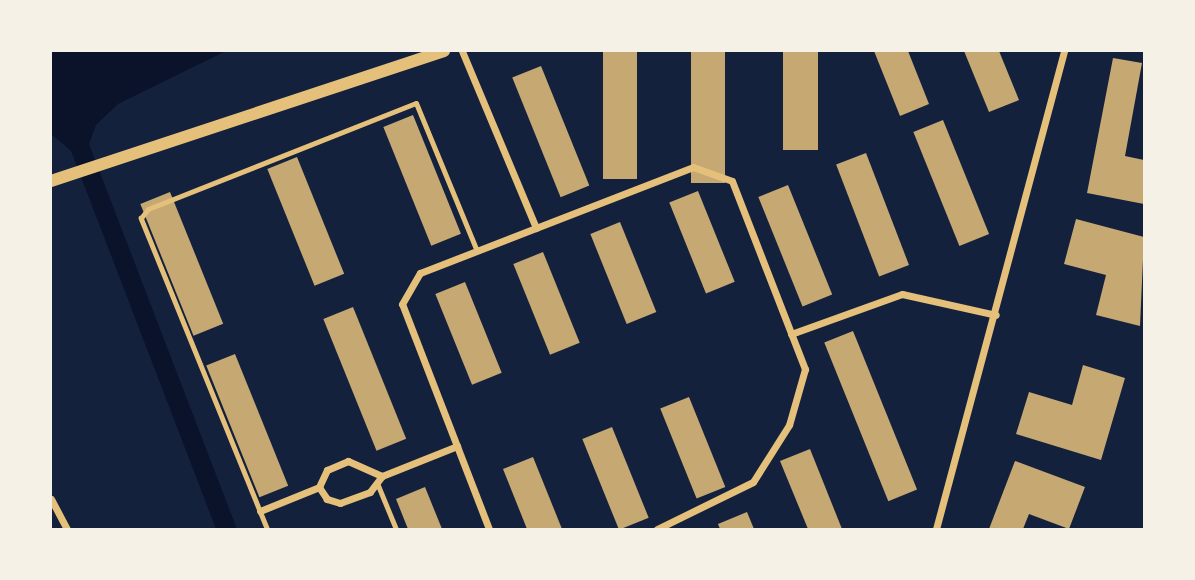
<!DOCTYPE html>
<html>
<head>
<meta charset="utf-8">
<style>
  body { margin:0 }
  #map { position:relative; width:1195px; height:580px; overflow:hidden; background:#14213d; font-family:Manrope,sans-serif }
  div>[style] { position:absolute }
  [style*='--x'] { left:calc(var(--x)*1px); top:calc(var(--y)*1px); width:calc(var(--w)*1px); rotate:calc(var(--a)*1deg) }
  .water>* { inset:0; background:#0b132b }
  .building>* { inset:0; background:#c6a872; transform-origin:0 0 }
  .service>* { height:5px; margin:-2.5px; padding:0 2.5px; transform-origin:2.5px; border-radius:2.5px; background:#e5c07b }
  .minor>* { height:7px; margin:-3.5px; padding:0 3.5px; transform-origin:3.5px; border-radius:3.5px; background:#e5c07b }
  .tertiary>* { height:12px; margin:-6px; padding:0 6px; transform-origin:6px; border-radius:6px; background:#e5c07b }
  span { translate:-50% -50%; white-space:nowrap; text-align:center; line-height:1.15; -webkit-text-stroke:5px #f6f1e7; paint-order:stroke }
  .frame { position:absolute; inset:0; border:52px solid #f6f1e7; pointer-events:none }
</style>
</head>
<body>
<div id="map">
  <div class="water">
    <i style="clip-path:polygon(51px 51px,226px 51px,118px 104px,96px 125px,89px 144px,237px 529px,216px 529px,71px 151px,51px 134px)"></i>
  </div>
  <div class="building">
    <i style="left:603px;top:51px;width:34px;height:128px"></i>
    <i style="left:691px;top:51px;width:34px;height:132px"></i>
    <i style="left:783px;top:51px;width:35px;height:99px"></i>
    <i style="clip-path:polygon(874px 51px,908px 51px,929px 104px,900px 116px)"></i>
    <i style="clip-path:polygon(964px 51px,999px 51px,1019px 100px,989px 112px)"></i>
    <i style="clip-path:polygon(1113px 58px,1142px 63px,1125px 156px,1144px 160px,1144px 204px,1087px 193px)"></i>
    <i style="left:541px;top:66px;width:129px;height:31px;rotate:68deg"></i>
    <i style="left:413px;top:115px;width:128px;height:32px;rotate:68deg"></i>
    <i style="left:943px;top:120px;width:123px;height:32px;rotate:68deg"></i>
    <i style="left:866px;top:153px;width:120px;height:32px;rotate:69deg"></i>
    <i style="left:297px;top:157px;width:126px;height:32px;rotate:68deg"></i>
    <i style="left:788px;top:185px;width:118px;height:32px;rotate:68deg"></i>
    <i style="left:698px;top:191px;width:98px;height:31px;rotate:68deg"></i>
    <i style="left:170px;top:192px;width:142px;height:32px;rotate:68deg"></i>
    <i style="clip-path:polygon(1076px 219px,1144px 237px,1140px 326px,1096px 315px,1106px 275px,1064px 264px)"></i>
    <i style="left:620px;top:222px;width:97px;height:32px;rotate:68deg"></i>
    <i style="left:543px;top:252px;width:98px;height:32px;rotate:68deg"></i>
    <i style="left:465px;top:282px;width:98px;height:32px;rotate:68deg"></i>
    <i style="left:353px;top:307px;width:142px;height:32px;rotate:68deg"></i>
    <i style="left:853px;top:331px;width:171px;height:31px;rotate:68deg"></i>
    <i style="left:235px;top:354px;width:142px;height:31px;rotate:68deg"></i>
    <i style="clip-path:polygon(1083px 365px,1125px 378px,1101px 460px,1016px 434px,1029px 392px,1072px 405px)"></i>
    <i style="left:689px;top:397px;width:97px;height:31px;rotate:68deg"></i>
    <i style="left:612px;top:427px;width:98px;height:32px;rotate:68deg"></i>
    <i style="clip-path:polygon(810px 449px,842px 529px,808px 529px,780px 461px)"></i>
    <i style="clip-path:polygon(533px 457px,562px 529px,527px 529px,503px 469px)"></i>
    <i style="clip-path:polygon(1015px 461px,1085px 487px,1069px 529px,1029px 514px,1023px 529px,989px 529px)"></i>
    <i style="clip-path:polygon(425px 487px,442px 529px,408px 529px,396px 499px)"></i>
    <i style="clip-path:polygon(747px 512px,754px 529px,720px 529px,718px 524px)"></i>
  </div>
  <div class="service">
    <i style="--x:377;--y:483;--w:50;--a:67.6"></i>
    <i style="--x:267;--y:529;--w:336;--a:-112.1"></i>
    <i style="--x:141;--y:218;--w:11;--a:-52"></i>
    <i style="--x:148;--y:209;--w:288;--a:-21.6"></i>
    <i style="--x:416;--y:103;--w:160;--a:67.6"></i>
  </div>
  <div class="minor">
    <i style="--x:462;--y:51;--w:192;--a:67.3"></i>
    <i style="--x:791;--y:334;--w:118;--a:-19.8"></i>
    <i style="--x:902;--y:294;--w:96;--a:12.6"></i>
    <i style="--x:382;--y:476;--w:81;--a:-21.8"></i>
    <i style="--x:51;--y:499;--w:34;--a:62"></i>
    <i style="--x:260;--y:511;--w:64;--a:-22.1"></i>
    <i style="--x:319;--y:487;--w:19;--a:-65"></i>
    <i style="--x:327;--y:470;--w:23;--a:-23"></i>
    <i style="--x:348;--y:461;--w:37;--a:24"></i>
    <i style="--x:382;--y:476;--w:20;--a:127"></i>
    <i style="--x:370;--y:492;--w:32;--a:160"></i>
    <i style="--x:340;--y:503;--w:14;--a:-163"></i>
    <i style="--x:327;--y:499;--w:14;--a:-124"></i>
    <i style="--x:489;--y:529;--w:241;--a:-111.1"></i>
    <i style="--x:402;--y:304;--w:36;--a:-60"></i>
    <i style="--x:420;--y:273;--w:293;--a:-21.2"></i>
    <i style="--x:693;--y:167;--w:41;--a:19.7"></i>
    <i style="--x:732;--y:181;--w:202;--a:68.8"></i>
    <i style="--x:805;--y:369;--w:58;--a:105.9"></i>
    <i style="--x:789;--y:425;--w:67;--a:122.3"></i>
    <i style="--x:753;--y:482;--w:107;--a:153.9"></i>
    <i style="--x:936;--y:529;--w:495;--a:-75"></i>
  </div>
  <div class="tertiary">
    <i style="--x:51;--y:181;--w:414;--a:-18.3"></i>
  </div>
  <div class="frame"></div>
</div>
</body>
</html>
